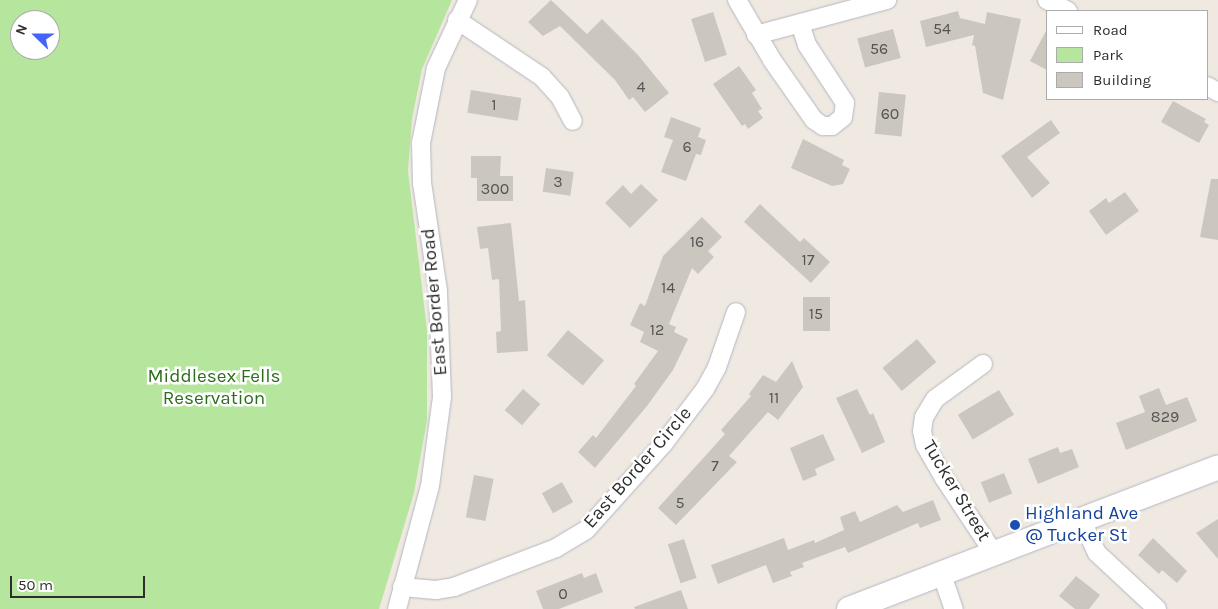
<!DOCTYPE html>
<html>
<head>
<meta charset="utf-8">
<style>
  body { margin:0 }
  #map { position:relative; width:1218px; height:609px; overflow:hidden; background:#efe9e1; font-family:Karla,sans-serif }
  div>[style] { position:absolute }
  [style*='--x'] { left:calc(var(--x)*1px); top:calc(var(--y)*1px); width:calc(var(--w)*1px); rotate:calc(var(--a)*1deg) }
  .green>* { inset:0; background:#b6e59e }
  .building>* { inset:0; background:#cbc7bf; transform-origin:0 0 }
  .roads { filter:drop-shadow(0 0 1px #b4b7c1) drop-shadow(0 0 1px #b4b7c1) }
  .minor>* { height:18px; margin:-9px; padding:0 9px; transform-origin:9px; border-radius:9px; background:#fff }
  .secondary>* { height:24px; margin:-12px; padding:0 12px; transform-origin:12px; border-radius:12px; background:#fff }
  .dots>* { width:14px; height:14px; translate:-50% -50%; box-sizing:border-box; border:2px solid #fff; border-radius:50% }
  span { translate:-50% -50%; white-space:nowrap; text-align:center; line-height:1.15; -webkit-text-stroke:5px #fff; paint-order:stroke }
  .number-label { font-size:16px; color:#555452 }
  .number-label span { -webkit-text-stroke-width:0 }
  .street-label { font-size:19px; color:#2e2e2e }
  .park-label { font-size:19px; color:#2c6e1b }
  .transit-label { font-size:19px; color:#164399 }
  .left { translate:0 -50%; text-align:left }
  .legend { position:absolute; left:1046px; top:10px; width:162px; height:90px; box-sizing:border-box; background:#fff; border:1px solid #ababab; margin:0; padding:6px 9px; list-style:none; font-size:15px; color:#2e2e2e }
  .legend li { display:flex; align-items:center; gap:10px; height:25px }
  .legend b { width:25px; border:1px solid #ababab }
  .north { position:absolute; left:10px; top:10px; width:50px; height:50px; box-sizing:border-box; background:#fff; border:1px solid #ababab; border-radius:50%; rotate:292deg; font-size:14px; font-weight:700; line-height:20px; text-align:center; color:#2e2e2e }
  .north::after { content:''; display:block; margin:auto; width:18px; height:22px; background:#4264fb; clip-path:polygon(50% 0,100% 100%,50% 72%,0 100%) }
  .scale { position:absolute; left:10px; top:576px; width:135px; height:22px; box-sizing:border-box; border:2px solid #2e2e2e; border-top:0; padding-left:6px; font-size:15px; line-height:18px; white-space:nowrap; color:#2e2e2e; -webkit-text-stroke:4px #fff; paint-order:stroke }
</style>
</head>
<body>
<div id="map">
  <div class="green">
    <i style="clip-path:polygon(evenodd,0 0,452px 0,422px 69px,412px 119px,408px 171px,427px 330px,427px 420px,414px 493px,379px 609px,0 609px,0 0,20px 20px,50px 20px,50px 50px,20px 50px,20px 20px)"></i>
  </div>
  <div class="building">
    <i style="clip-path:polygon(551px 0,587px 34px,602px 19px,638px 55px,669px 93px,645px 112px,633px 97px,629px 100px,615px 80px,560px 26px,543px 36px,528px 22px)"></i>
    <i style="clip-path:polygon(958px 11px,960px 18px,985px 24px,987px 12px,1021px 19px,1003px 100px,983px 93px,975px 46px,972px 45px,974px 35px,926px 47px,920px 21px)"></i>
    <i style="left:713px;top:12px;width:45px;height:23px;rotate:72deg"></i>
    <i style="left:893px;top:29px;width:30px;height:37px;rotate:75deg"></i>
    <i style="clip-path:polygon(1047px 29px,1047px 70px,1030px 61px)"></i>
    <i style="clip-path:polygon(739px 66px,756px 90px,752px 93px,762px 109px,758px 111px,763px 118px,748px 129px,745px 124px,742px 126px,713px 84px)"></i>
    <i style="left:471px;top:90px;width:51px;height:23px;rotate:9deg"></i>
    <i style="left:879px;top:92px;width:27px;height:42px;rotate:6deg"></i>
    <i style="clip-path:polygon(1173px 101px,1206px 119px,1204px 122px,1209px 125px,1199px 143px,1161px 122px)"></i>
    <i style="clip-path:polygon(671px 117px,701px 128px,698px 137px,706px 140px,701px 155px,696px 154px,686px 181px,661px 172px,673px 140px,664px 137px)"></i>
    <i style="clip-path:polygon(1051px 120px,1060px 133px,1027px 157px,1050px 183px,1032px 198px,1001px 156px)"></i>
    <i style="clip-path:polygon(803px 139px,844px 160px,842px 165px,850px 169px,843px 184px,832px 186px,791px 168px)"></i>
    <i style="clip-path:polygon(471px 156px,501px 156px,500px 176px,513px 176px,513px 201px,477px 201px,477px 178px,471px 178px)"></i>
    <i style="left:546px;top:168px;width:28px;height:24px;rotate:8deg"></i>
    <i style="clip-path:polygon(1211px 179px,1218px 179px,1218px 240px,1200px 237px)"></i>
    <i style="clip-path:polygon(641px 184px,658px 200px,630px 228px,605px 203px,623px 185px,631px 194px)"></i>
    <i style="clip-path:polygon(1125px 192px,1139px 211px,1106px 235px,1089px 211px,1106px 198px,1109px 203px)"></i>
    <i style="clip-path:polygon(760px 204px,800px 242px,804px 238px,830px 262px,811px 283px,744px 222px)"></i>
    <i style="clip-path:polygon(702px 217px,722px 237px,708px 251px,714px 257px,698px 274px,692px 268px,669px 324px,676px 327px,674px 332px,688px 339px,673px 370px,647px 406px,595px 468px,578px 452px,593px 435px,596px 438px,636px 386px,634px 384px,658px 351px,640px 342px,644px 332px,630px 325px,640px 303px,645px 306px,663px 256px)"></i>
    <i style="clip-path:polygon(511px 223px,519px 301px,525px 300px,528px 351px,497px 353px,496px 332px,501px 331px,499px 279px,492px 280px,488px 248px,480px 249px,477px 227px)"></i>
    <i style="left:830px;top:297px;width:34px;height:27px;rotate:90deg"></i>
    <i style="left:568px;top:330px;width:47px;height:33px;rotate:40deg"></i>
    <i style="left:917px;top:339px;width:30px;height:45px;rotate:50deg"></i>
    <i style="clip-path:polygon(792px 361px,803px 387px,778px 420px,768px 412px,729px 456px,737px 462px,676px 525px,658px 508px,725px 434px,721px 430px,751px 396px,749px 394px,763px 375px,776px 382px)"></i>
    <i style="clip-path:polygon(1159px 388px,1166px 405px,1187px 397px,1197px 421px,1126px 450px,1116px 423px,1145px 412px,1139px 396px)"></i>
    <i style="left:523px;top:389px;width:23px;height:28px;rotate:41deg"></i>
    <i style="clip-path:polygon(857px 389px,870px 415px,873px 413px,885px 442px,862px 453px,836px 398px)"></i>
    <i style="left:999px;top:390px;width:29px;height:48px;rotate:59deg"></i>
    <i style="clip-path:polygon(823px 434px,835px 460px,815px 469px,817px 475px,803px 481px,790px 448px)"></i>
    <i style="clip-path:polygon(1058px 447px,1060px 453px,1072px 449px,1079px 467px,1038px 484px,1028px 459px)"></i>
    <i style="left:1004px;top:473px;width:22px;height:25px;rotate:68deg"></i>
    <i style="left:474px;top:475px;width:20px;height:43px;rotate:11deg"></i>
    <i style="left:562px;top:482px;width:23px;height:23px;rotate:61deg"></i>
    <i style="clip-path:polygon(933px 500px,941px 520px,920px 528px,918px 523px,848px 553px,845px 547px,802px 563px,804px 567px,790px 572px,792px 576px,773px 583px,766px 565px,718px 584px,711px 565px,784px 538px,788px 550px,814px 540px,815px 543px,844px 530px,840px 517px,855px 511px,860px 522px,897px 505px,903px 512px)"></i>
    <i style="clip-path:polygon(1218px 519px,1218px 559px,1196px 533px)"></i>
    <i style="clip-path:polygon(1153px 538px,1187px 571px,1177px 583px,1162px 570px,1159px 574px,1138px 555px)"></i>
    <i style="left:684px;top:539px;width:41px;height:17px;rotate:72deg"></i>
    <i style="clip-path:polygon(582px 573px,584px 578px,596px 573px,603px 592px,559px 609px,543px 609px,536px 591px)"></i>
    <i style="clip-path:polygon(1076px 576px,1100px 595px,1089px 609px,1075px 609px,1059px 596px)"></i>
    <i style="clip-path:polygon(681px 590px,688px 609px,635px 609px,634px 607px)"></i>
  </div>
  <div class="roads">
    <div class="minor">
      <i style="--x:737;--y:0;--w:69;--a:59.7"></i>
      <i style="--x:772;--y:60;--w:73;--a:55"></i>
      <i style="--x:814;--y:120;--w:11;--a:34"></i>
      <i style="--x:823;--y:126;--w:9;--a:0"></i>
      <i style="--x:832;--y:126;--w:14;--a:-39"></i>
      <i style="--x:843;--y:117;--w:14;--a:-82"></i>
      <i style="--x:845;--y:103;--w:69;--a:-123.2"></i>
      <i style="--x:807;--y:45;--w:22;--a:-108"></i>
      <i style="--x:1047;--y:0;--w:24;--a:28"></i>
      <i style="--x:457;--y:20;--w:102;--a:33.8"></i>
      <i style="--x:542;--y:77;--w:27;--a:48"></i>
      <i style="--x:560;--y:97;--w:27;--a:62"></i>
      <i style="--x:756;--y:35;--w:136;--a:-15"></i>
      <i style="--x:1207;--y:86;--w:13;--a:29"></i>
      <i style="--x:983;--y:364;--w:59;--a:143.9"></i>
      <i style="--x:935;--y:399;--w:21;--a:121"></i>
      <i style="--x:924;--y:417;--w:14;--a:98"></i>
      <i style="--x:922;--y:431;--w:14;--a:78"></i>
      <i style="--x:925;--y:445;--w:38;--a:60"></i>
      <i style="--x:944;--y:478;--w:92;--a:56.5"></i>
      <i style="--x:1082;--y:521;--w:35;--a:65"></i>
      <i style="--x:1097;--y:553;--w:82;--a:43"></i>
      <i style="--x:942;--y:575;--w:36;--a:71"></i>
      <i style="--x:402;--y:587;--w:34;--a:5"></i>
      <i style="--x:436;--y:590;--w:18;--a:-9"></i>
      <i style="--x:454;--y:587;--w:109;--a:-20.9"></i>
      <i style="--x:556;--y:548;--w:35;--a:-31"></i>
      <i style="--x:586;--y:530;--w:117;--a:-48.1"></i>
      <i style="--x:664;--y:443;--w:68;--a:-52.8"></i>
      <i style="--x:705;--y:389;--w:25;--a:-61"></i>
      <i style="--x:717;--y:367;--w:58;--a:-70.9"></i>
      <i style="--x:397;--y:609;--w:127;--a:-75"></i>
      <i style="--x:430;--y:486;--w:90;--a:-82.3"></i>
      <i style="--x:442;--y:397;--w:106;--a:-92.2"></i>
      <i style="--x:438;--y:291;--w:109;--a:-98.4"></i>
      <i style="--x:422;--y:183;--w:40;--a:-91.4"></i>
      <i style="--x:421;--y:143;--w:76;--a:-78.7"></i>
      <i style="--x:436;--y:68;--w:75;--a:-64.8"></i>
    </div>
    <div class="secondary">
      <i style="--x:849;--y:609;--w:395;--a:-21"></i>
    </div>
  </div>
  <div class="dots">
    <i style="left:1015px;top:525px;background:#1a4fb4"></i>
  </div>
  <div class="number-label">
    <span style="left:942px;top:29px">54</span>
    <span style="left:879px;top:49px">56</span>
    <span style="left:641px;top:87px">4</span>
    <span style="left:494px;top:105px">1</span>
    <span style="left:890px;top:114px">60</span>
    <span style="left:687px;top:147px">6</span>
    <span style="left:558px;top:182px">3</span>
    <span style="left:495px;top:189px">300</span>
    <span style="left:697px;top:242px">16</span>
    <span style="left:808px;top:260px">17</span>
    <span style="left:668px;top:288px">14</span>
    <span style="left:816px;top:314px">15</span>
    <span style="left:657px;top:330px">12</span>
    <span style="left:774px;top:398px">11</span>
    <span style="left:1165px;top:417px">829</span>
    <span style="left:715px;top:466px">7</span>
    <span style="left:680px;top:503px">5</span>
    <span style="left:563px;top:594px">0</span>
  </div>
  <div class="street-label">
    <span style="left:435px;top:302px;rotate:-95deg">East Border Road</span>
    <span style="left:638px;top:468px;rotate:-49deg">East Border Circle</span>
    <span style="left:956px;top:491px;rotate:59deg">Tucker Street</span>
  </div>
  <div class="park-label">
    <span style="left:214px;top:388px">Middlesex Fells<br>Reservation</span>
  </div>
  <div class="transit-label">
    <span class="left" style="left:1025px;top:525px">Highland Ave<br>@ Tucker St</span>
  </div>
  <ul class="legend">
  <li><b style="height:6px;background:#fff"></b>Road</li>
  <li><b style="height:14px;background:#b6e59e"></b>Park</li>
  <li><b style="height:14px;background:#cbc7bf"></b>Building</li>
  </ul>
  <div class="north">N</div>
  <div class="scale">50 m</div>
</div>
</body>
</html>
